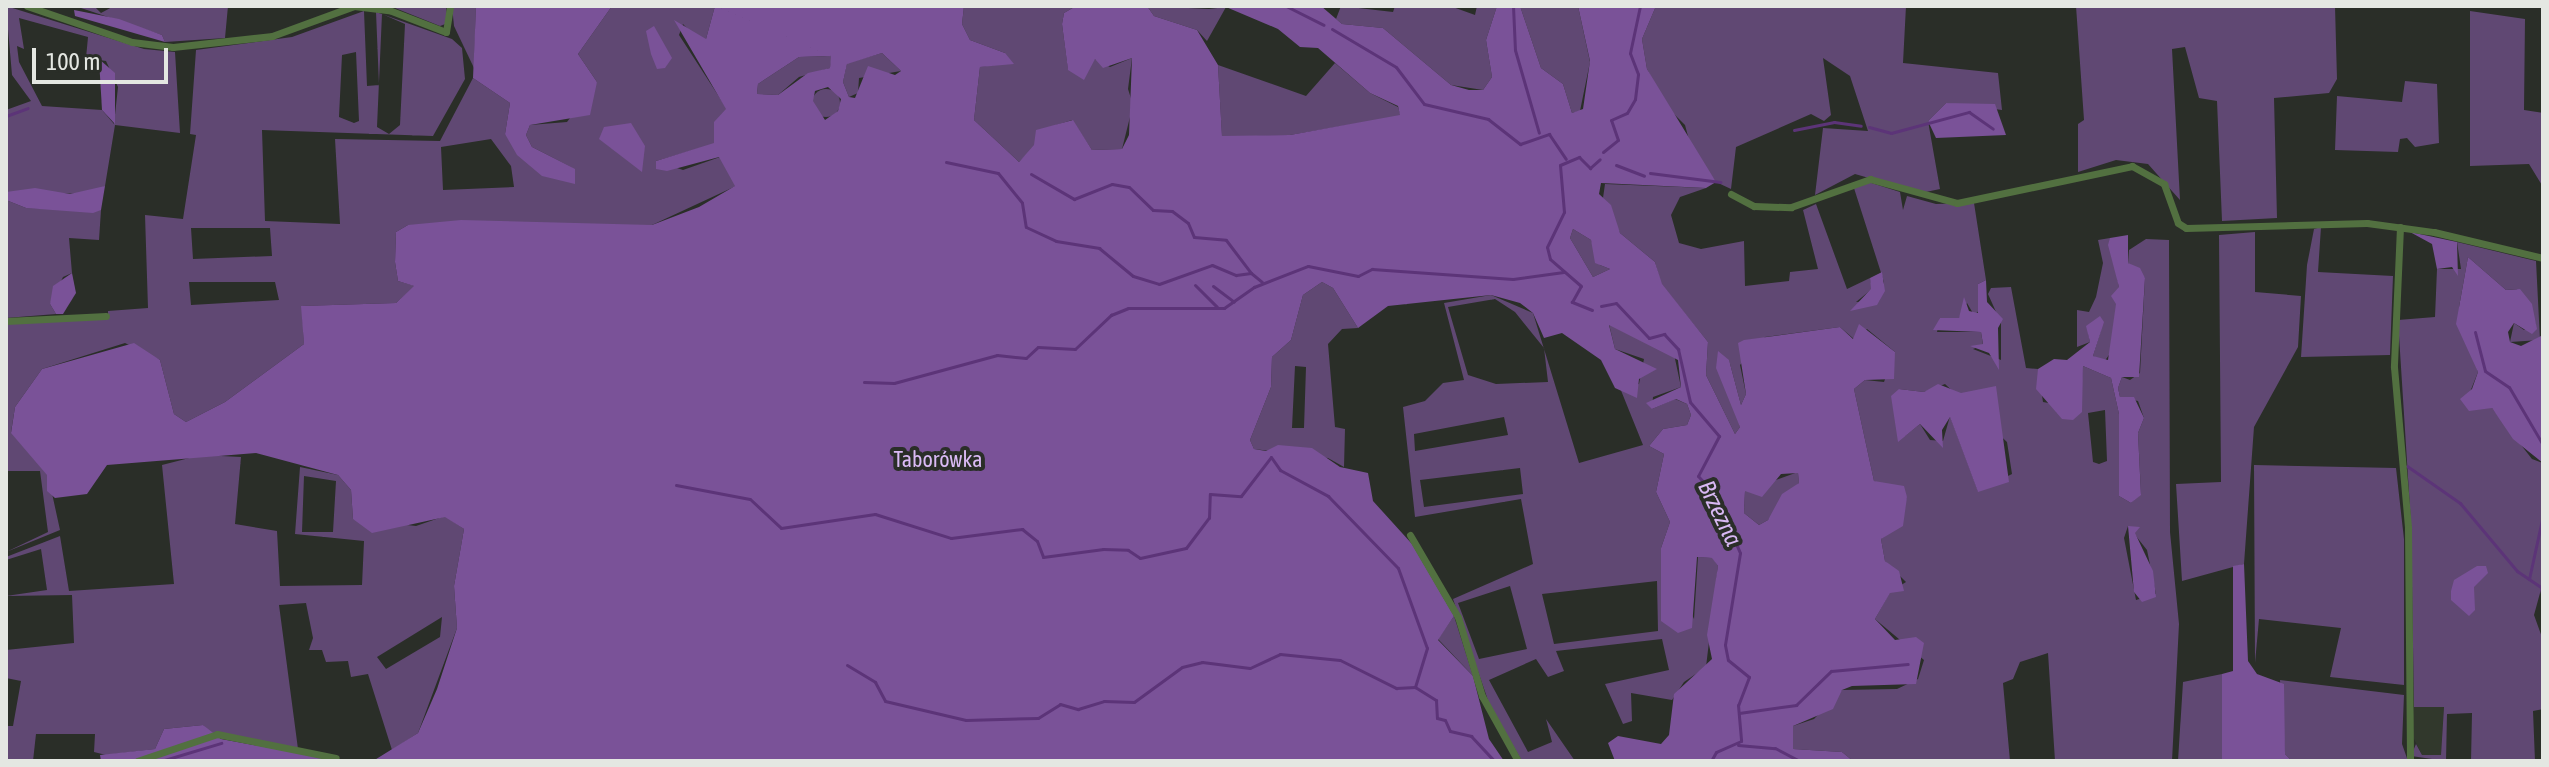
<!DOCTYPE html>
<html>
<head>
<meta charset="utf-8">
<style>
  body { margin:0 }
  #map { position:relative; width:2549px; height:767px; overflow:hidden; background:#2a2e28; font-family:"Asap Condensed",sans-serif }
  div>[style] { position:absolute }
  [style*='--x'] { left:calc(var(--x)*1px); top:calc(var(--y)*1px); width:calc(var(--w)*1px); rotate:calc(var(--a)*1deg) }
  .built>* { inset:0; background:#31382c }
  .green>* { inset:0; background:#604873 }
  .round { border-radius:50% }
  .forest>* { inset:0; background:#7a5298 }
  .stream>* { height:3px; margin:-1.5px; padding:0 1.5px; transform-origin:1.5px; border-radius:1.5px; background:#5c3478 }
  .minor>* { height:7px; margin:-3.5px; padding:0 3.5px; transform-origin:3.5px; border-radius:3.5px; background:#527040 }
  span { translate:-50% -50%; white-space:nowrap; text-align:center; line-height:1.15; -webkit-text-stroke:8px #2a2e28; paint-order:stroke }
  .park-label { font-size:22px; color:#dabaf5 }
  .water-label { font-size:24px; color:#d8b8f3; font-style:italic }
  .frame { position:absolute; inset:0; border:8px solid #e4e7e2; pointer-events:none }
  .scale { position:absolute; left:32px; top:48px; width:136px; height:36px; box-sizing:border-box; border:4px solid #e4e7e2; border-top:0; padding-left:10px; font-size:24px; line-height:28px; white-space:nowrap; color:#e4e7e2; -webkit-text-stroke:6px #2a2e28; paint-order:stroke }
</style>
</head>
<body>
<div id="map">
  <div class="built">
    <i style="clip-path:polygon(2444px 706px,2441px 756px,2422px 755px,2411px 733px,2414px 707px)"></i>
  </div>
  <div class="green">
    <i style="clip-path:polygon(evenodd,6px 6px,144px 49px,175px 52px,180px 133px,115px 125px,105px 186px,89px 194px,6px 192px,6px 110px,31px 101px,12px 75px,6px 6px,19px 18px,88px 37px,86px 58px,106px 61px,118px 87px,114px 124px,102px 110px,42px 106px,19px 62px,17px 46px,24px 49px,19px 18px)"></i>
    <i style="clip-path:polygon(75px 6px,94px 6px,101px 13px,114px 6px,228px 6px,225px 38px,165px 42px,162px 35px)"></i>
    <i style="clip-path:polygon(390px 6px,446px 6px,448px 23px,440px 26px)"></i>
    <i style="clip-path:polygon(452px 6px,476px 6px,474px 68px,454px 26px)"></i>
    <i style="clip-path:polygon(evenodd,612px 6px,715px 6px,706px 39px,697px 39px,683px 24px,679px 35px,727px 109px,714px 144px,656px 161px,683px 170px,720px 157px,736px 186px,652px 225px,408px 225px,396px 232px,395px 262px,398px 281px,415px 286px,396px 303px,302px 306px,304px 344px,225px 402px,186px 422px,174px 414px,160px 360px,125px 343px,42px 369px,15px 407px,11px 432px,48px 475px,60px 530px,6px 552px,48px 532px,40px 471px,6px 471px,6px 324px,108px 318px,108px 311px,148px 308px,145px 215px,183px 219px,196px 135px,190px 134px,196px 50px,292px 37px,364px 11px,367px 86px,379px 85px,376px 12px,452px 39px,462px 48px,465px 79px,433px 136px,262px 130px,265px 221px,340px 224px,335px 139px,440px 141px,473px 78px,510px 103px,505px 134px,575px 169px,532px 147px,526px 135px,530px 125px,567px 122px,597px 82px,578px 54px,612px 6px,382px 14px,405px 24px,400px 125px,389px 134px,377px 127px,382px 14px,612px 6px,356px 52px,359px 121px,354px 123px,339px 117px,342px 55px,356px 52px,612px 6px,491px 139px,511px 166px,514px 187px,443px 190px,441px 147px,491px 139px,612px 6px,191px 228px,270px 228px,272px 256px,193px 259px,191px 228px,612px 6px,189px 282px,275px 282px,279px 300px,191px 305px,189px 282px)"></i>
    <i style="clip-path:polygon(964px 6px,1076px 6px,1064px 13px,1062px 24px,1068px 69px,1095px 59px,1110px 67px,1132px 58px,1128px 89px,1133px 105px,1122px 149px,1092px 150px,1072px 120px,1056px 125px,1019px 162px,974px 120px,980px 67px,1001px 64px,1005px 53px,970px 40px,962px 24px)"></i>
    <i style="clip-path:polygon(1147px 6px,1209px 9px,1226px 7px,1207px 41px,1197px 30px,1154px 16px)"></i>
    <i style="clip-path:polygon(1341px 6px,1393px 12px,1395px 6px,1450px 6px,1475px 15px,1477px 6px,1497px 6px,1486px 40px,1492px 77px,1483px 90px,1451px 85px,1383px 28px,1342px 24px,1336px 19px)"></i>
    <i style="clip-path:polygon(1520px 6px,1578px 6px,1590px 62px,1580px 111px,1572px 113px,1563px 84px,1541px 68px)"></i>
    <i style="clip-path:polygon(1656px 6px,1906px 6px,1903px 63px,1998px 73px,2002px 110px,1946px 103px,1928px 121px,1940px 189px,1921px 193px,1855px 174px,1815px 195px,1823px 128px,1868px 131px,1850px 76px,1823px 58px,1831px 115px,1824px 121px,1811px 114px,1736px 147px,1731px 189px,1716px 182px,1692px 151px,1685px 125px,1666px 106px,1647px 69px,1642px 39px)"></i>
    <i style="clip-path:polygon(2076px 6px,2335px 6px,2337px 79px,2329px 93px,2274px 98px,2277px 218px,2222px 221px,2217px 101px,2199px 98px,2185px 47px,2172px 49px,2180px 200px,2148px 164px,2116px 160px,2078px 172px,2078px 124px,2084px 120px)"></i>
    <i style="clip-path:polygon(2470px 11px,2525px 19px,2524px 110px,2543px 113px,2543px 187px,2529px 164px,2470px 166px)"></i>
    <i style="clip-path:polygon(882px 53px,901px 71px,859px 78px,858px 93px,849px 97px,843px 82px,847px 63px)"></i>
    <i style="clip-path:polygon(832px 56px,830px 68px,799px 77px,778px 95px,757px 94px,758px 84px,799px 57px)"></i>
    <i style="clip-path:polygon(1335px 63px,1370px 93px,1398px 107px,1401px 116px,1290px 135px,1222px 137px,1218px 65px,1306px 96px)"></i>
    <i style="clip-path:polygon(2405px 81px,2437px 84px,2439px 143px,2415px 147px,2407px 138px,2400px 139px,2398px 152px,2335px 150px,2337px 96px,2402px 102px)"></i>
    <i class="round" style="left:812px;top:89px;width:28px;height:28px"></i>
    <i style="clip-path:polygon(evenodd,1865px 181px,1900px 192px,1903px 210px,1907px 196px,1936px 204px,1974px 203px,1986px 280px,1978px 284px,1981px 309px,1974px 315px,1967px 303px,1959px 318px,1940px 318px,1937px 332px,1981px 332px,1983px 345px,1973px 349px,2001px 360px,2001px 323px,1988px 294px,1991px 288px,2011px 287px,2026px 368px,2038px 369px,2043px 402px,2054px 404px,2057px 413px,2081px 394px,2083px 366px,2111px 378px,2119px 414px,2119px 496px,2131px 503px,2141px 494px,2138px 433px,2144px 418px,2138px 401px,2120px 397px,2118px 388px,2122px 377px,2130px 380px,2140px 373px,2145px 278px,2128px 263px,2129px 250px,2146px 239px,2169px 240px,2170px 532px,2179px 624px,2172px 761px,2055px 761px,2048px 653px,2020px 662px,2013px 679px,2003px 683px,2010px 761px,1853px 761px,1842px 752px,1793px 749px,1793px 726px,1814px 719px,1842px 690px,1897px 689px,1918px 679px,1924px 660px,1875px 619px,1890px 592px,1906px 582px,1885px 561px,1881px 539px,1895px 527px,1907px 497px,1874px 481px,1854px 389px,1865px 380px,1884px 382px,1895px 352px,1867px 329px,1854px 339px,1840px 327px,1765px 337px,1740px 365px,1746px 394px,1741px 405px,1729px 360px,1740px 427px,1735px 434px,1706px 375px,1708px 342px,1661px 284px,1655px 262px,1620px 233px,1603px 198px,1605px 184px,1706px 188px,1680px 197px,1671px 215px,1679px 243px,1701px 249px,1744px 241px,1745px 286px,1789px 281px,1790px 272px,1818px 269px,1803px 210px,1816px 204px,1847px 289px,1870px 278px,1872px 289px,1856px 302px,1879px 301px,1884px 282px,1853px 185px,1865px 181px,1945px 384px,2007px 442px,2012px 474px,1978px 491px,1950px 416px,1943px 441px,1930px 440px,1920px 424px,1905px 436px,1899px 389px,1924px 392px,1945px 384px,1865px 181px,2105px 410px,2107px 461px,2099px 464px,2093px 462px,2088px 413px,2105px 410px,1865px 181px,2128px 526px,2147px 550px,2156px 594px,2136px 600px,2124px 538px,2128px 526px)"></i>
    <i style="clip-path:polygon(6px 200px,26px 208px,101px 210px,99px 240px,69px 238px,72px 273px,63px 277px,50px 304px,56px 314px,6px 318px)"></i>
    <i style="clip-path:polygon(2321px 227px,2318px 272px,2393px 276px,2390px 355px,2301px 357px,2307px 265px,2314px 229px)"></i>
    <i style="clip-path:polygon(1573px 229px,1591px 240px,1600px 265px,1610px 269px,1593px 277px,1570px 238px)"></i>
    <i style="clip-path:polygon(2255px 232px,2255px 292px,2301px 296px,2298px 347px,2254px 427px,2244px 564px,2182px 581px,2176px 484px,2221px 482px,2219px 235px)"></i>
    <i style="clip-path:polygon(2110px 238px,2119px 287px,2111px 352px,2104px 362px,2093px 356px,2101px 330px,2088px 332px,2090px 342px,2077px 347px,2077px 310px,2089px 312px,2096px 297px,2103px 263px,2098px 240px)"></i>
    <i style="clip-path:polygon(2457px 242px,2536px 261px,2540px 340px,2510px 342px,2514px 323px,2524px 330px,2536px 324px,2517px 289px,2506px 290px,2468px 257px,2459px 307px,2478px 372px,2470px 392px,2492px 408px,2532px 459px,2543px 463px,2543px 582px,2534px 615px,2543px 640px,2543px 709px,2533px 711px,2535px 761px,2471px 761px,2472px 713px,2447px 714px,2446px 761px,2411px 756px,2416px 744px,2422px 755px,2441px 755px,2444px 707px,2414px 707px,2411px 524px,2398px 320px,2435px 317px,2437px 269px,2461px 269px)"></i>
    <i style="clip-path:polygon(evenodd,1322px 282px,1333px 288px,1358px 328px,1342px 329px,1328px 344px,1335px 427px,1345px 429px,1344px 467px,1328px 458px,1254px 449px,1250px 440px,1271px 387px,1272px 357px,1291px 340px,1303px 295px,1322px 282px,1295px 366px,1306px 367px,1304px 428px,1292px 428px,1295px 366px)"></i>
    <i style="clip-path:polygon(evenodd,1491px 295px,1533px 313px,1579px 463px,1643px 445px,1620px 388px,1639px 384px,1644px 359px,1615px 349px,1609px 324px,1674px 354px,1681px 387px,1653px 397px,1652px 409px,1675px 399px,1687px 404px,1691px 415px,1687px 425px,1663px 429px,1649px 446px,1664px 454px,1656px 492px,1670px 522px,1661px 548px,1694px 619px,1698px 557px,1713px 558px,1718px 566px,1706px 667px,1684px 682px,1672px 700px,1631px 693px,1632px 721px,1623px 724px,1605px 684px,1669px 670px,1662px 639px,1556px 651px,1564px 671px,1548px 677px,1536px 659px,1489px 680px,1528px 752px,1552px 742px,1546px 719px,1575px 761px,1522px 761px,1490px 706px,1453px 599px,1533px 564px,1521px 499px,1415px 517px,1403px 407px,1425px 401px,1443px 383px,1464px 380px,1444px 303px,1491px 295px,1495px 299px,1515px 312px,1544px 348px,1548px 382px,1496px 384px,1468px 375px,1448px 307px,1495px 299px,1491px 295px,1504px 417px,1508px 435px,1415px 451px,1414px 434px,1504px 417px,1491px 295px,1520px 468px,1523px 494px,1424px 507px,1420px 480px,1520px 468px,1491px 295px,1657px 581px,1658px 631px,1554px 644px,1542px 594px,1657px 581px,1491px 295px,1510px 586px,1527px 649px,1479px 659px,1458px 603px,1510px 586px)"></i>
    <i style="clip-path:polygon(evenodd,201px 455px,241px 457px,235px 524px,277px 531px,280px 586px,362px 585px,364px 541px,295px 534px,300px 467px,338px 475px,351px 490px,353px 519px,416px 526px,445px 516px,464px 529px,454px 586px,457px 628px,418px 733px,392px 750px,368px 674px,351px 677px,348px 661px,326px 662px,322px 650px,309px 650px,313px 638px,306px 603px,279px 605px,298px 749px,210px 733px,203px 725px,164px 729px,155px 749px,106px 755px,94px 752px,95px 734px,36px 734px,33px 761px,6px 761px,6px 726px,13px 726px,21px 681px,6px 678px,6px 650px,74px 643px,72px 595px,6px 596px,47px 590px,41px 549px,6px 560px,6px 557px,60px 536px,69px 591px,174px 584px,162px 465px,201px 455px,304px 476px,336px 481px,333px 532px,302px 532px,304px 476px,201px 455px,442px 617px,440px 637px,386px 669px,377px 657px,442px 617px)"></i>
    <i style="clip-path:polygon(2254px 465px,2396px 468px,2404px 539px,2404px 685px,2330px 677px,2341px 628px,2259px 619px,2255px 663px)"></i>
    <i style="clip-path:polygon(1798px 472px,1799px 483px,1768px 520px,1759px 525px,1744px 513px,1745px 491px)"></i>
    <i style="clip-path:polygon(1454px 616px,1473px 676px,1438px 639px)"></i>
    <i style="clip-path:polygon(2222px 674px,2222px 761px,2178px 761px,2183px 682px)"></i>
    <i style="clip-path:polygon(2280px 680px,2404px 695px,2402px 744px,2408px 761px,2292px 761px,2285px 754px)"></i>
  </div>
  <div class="forest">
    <i style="clip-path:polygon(476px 6px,612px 6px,578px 54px,597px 82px,590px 115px,530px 125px,526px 135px,532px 147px,575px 169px,575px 184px,542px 176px,517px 155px,505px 134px,510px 103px,473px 78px)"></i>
    <i style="clip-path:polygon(evenodd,715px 6px,964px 6px,962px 24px,970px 40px,1005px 53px,1014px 64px,980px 67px,974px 120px,1019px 162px,1034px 145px,1036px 130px,1073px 120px,1092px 150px,1122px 149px,1129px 135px,1132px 58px,1103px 68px,1095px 59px,1084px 80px,1068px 70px,1062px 24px,1064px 13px,1076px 6px,1147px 6px,1154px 16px,1197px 30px,1218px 65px,1222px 136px,1290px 135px,1400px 115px,1398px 106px,1370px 93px,1318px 48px,1300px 47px,1278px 29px,1226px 7px,1189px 6px,1321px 6px,1342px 24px,1383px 28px,1451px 85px,1469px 90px,1483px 90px,1492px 77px,1486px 40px,1497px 6px,1520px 6px,1541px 68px,1563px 84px,1572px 113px,1583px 109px,1590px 61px,1578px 6px,1656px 6px,1642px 39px,1647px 69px,1716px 182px,1706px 188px,1601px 183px,1599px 194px,1611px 205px,1620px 233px,1655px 262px,1662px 284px,1708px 342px,1706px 375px,1735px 434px,1740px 427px,1716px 368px,1718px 351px,1729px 360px,1741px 405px,1746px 394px,1738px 343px,1744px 340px,1840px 327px,1853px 339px,1859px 324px,1895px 352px,1894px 379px,1865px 380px,1854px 389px,1874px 481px,1904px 486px,1907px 497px,1903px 526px,1881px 539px,1885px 561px,1899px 571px,1904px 591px,1890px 593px,1875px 619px,1895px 640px,1916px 637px,1924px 643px,1916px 684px,1852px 686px,1842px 690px,1833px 709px,1793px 726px,1793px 749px,1842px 752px,1853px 761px,1615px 761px,1608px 743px,1618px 736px,1661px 744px,1669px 735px,1674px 694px,1712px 659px,1707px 635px,1718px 566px,1712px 558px,1697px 557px,1692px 628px,1678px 633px,1661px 621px,1661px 548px,1670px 522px,1656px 492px,1664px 454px,1649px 446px,1663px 429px,1687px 425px,1691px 415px,1687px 404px,1676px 399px,1652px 409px,1646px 403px,1681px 387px,1678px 360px,1609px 325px,1615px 349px,1657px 369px,1639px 379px,1637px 398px,1615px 388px,1601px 360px,1562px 333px,1544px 338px,1533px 313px,1520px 303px,1491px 295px,1388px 306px,1358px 328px,1333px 288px,1322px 282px,1303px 295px,1291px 340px,1272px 357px,1271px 387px,1250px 440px,1254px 449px,1266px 451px,1278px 445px,1312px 448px,1340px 467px,1368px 473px,1373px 501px,1412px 544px,1454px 616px,1438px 640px,1473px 676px,1489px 739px,1504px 761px,373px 761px,418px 733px,437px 689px,457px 628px,454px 586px,464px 529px,445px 517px,372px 533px,353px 519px,351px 490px,338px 475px,256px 453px,107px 465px,87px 494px,55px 498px,47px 491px,47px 475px,11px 433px,15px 407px,42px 369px,134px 343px,160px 360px,174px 414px,186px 422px,225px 402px,304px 344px,301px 306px,396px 303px,414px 286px,398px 281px,395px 262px,396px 232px,408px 225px,461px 220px,652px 225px,699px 207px,735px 186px,719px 157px,667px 171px,656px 169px,656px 161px,714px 143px,714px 122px,726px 109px,674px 20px,706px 39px,715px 6px,882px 53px,901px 71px,895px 75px,868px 66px,855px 98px,849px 97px,843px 82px,847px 64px,882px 53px,715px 6px,831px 56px,830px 68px,808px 73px,778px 95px,757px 94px,758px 84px,799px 57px,831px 56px,715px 6px,828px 87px,841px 99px,838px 111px,825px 120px,813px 101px,815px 91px,828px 87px,715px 6px,1573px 229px,1591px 240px,1595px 263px,1610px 269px,1593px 277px,1570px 238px,1573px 229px,715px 6px,1798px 473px,1799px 483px,1782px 494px,1768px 520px,1759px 525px,1744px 513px,1745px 491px,1762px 497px,1781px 474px,1798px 473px)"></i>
    <i style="clip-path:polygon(74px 10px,119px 19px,162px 35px,165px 42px,75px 16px)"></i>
    <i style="clip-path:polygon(654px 26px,672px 58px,665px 68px,657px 69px,651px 54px,646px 31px)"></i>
    <i style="clip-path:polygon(99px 59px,115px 73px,115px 124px,102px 110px)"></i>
    <i style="clip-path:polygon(1946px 103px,1995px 104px,2006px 135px,1936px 138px,1928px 121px)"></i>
    <i style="clip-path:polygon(631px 123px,645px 146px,642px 172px,599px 139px,604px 127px)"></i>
    <i style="clip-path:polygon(105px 186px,101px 210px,93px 213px,26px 208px,6px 200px,6px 192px,35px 188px,70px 194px)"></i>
    <i style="clip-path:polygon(2410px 232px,2457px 242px,2458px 276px,2452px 267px,2437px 269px,2432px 244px)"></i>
    <i style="clip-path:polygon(2128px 235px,2128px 263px,2140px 268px,2145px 278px,2139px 377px,2122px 377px,2118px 388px,2120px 397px,2134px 397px,2144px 418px,2138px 433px,2141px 495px,2131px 503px,2119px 496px,2119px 414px,2111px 378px,2083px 366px,2082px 412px,2073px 420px,2062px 419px,2036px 389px,2038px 369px,2054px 359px,2067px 360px,2090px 342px,2086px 326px,2100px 316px,2104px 322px,2093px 356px,2108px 360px,2116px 304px,2111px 296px,2119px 287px,2108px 245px,2110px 238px)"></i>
    <i style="clip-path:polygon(2468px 257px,2506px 290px,2520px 289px,2532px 304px,2537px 329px,2532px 334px,2514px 323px,2508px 332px,2510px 342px,2521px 346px,2543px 335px,2543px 463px,2513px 439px,2492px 408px,2469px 411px,2460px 399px,2472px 389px,2478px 372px,2456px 324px)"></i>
    <i style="clip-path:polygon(1882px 272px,1885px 291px,1877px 305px,1850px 311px,1871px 289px,1870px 278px)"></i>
    <i style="clip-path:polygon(72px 273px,76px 293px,63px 314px,56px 314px,50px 304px,53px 286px)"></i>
    <i style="clip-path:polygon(1986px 280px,1987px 302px,2003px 319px,1998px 328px,1999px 370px,1989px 353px,1970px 346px,1983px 344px,1981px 332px,1933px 330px,1940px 318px,1959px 318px,1964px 297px,1969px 311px,1978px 313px,1978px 284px)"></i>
    <i style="clip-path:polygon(1938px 384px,1961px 393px,1996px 386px,2009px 482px,1978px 492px,1950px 417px,1942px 430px,1943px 448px,1920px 424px,1898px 442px,1891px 396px,1899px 389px,1924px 392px)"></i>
    <i style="clip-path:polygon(2128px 526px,2140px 527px,2135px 533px,2153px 571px,2156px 597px,2142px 602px,2134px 592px)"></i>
    <i style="clip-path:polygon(2244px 564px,2248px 661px,2257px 674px,2284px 684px,2285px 754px,2292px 761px,2222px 761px,2222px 674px,2233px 671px,2233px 566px)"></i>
    <i style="clip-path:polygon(2477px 566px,2486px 566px,2488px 573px,2474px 587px,2475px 610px,2469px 616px,2451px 600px,2451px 591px,2454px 580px)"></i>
    <i style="clip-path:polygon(203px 725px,221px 739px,340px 761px,101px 761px,100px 755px,155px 749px,164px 729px)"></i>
  </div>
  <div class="stream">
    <i style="--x:1286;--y:6;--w:42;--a:26.6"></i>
    <i style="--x:1513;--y:6;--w:44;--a:87.4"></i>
    <i style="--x:1515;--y:50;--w:86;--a:73.9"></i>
    <i style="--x:1332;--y:29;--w:74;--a:30.7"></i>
    <i style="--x:1396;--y:67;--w:46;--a:52.9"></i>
    <i style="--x:1424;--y:104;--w:66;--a:13.2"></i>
    <i style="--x:1488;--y:119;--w:41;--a:38"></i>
    <i style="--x:1520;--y:144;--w:31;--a:-19"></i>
    <i style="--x:1549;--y:134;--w:30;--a:56"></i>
    <i style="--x:6;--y:116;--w:23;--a:-20"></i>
    <i style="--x:1869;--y:127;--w:23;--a:15"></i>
    <i style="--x:1891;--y:133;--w:81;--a:-15.1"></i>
    <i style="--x:1969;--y:112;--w:29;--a:35"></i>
    <i style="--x:1794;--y:130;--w:41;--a:-11.3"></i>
    <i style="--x:1834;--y:122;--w:27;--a:8"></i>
    <i style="--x:1603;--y:152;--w:19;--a:-39"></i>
    <i style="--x:1618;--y:140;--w:21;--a:-109"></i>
    <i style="--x:1611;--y:120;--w:17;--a:-24"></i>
    <i style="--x:1627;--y:113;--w:16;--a:-60"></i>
    <i style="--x:1635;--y:99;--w:25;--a:-83"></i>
    <i style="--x:1638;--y:74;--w:22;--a:-111"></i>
    <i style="--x:1630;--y:53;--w:48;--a:-78"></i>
    <i style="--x:946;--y:162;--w:53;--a:11.9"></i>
    <i style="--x:998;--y:173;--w:38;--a:51"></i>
    <i style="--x:1022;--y:203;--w:24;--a:81"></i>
    <i style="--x:1026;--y:227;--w:33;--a:25"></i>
    <i style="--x:1056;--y:241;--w:44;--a:9.2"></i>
    <i style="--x:1099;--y:248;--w:44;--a:39.5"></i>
    <i style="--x:1133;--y:276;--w:27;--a:17"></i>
    <i style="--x:1159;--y:284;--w:56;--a:-19.7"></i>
    <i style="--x:1212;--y:265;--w:26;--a:23"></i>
    <i style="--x:1236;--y:275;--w:15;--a:-8"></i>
    <i style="--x:1251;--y:273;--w:14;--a:39"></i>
    <i style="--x:1616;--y:165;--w:30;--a:21"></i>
    <i style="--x:1650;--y:173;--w:71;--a:7.3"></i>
    <i style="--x:1031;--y:174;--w:50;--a:30.2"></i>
    <i style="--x:1074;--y:199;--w:41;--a:-21.5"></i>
    <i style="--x:1112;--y:184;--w:17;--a:10"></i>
    <i style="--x:1129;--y:187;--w:33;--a:44"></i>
    <i style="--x:1153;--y:210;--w:19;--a:3"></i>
    <i style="--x:1172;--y:211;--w:20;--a:37"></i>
    <i style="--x:1188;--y:223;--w:15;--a:67"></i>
    <i style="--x:1194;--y:237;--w:32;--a:5"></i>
    <i style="--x:1226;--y:240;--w:41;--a:52.9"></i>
    <i style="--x:1195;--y:285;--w:31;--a:45"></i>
    <i style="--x:1213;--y:286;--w:26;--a:37"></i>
    <i style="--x:1601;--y:306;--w:15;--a:-11"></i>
    <i style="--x:1616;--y:303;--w:48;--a:46.7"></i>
    <i style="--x:1649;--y:338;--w:16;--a:-15"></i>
    <i style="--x:1664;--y:334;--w:21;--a:47"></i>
    <i style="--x:1678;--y:349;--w:54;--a:77.2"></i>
    <i style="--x:1690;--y:402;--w:45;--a:49.5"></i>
    <i style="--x:1719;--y:436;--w:45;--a:117.7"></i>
    <i style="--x:1698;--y:476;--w:25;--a:47"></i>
    <i style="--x:1715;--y:494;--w:64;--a:67"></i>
    <i style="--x:1740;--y:553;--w:93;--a:99.3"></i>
    <i style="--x:1725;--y:645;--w:15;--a:79"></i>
    <i style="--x:1728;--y:660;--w:27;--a:39"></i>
    <i style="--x:1749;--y:677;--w:30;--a:111"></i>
    <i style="--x:1738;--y:705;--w:36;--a:85"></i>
    <i style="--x:1741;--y:741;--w:27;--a:156"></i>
    <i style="--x:1716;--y:752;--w:10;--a:119"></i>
    <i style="--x:1592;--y:310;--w:22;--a:-158"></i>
    <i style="--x:1572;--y:302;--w:18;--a:-61"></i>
    <i style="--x:1581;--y:286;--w:41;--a:-138.9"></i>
    <i style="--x:1550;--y:259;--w:12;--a:-104"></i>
    <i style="--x:1547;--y:247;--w:39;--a:-64"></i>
    <i style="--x:1564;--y:212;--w:47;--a:-94.9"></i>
    <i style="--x:1560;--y:165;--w:21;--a:-23"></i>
    <i style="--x:1579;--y:157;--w:16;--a:45"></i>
    <i style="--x:1590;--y:168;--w:13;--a:-42"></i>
    <i style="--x:2475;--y:332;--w:40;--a:75.6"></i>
    <i style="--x:2485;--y:371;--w:29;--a:34"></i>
    <i style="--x:2509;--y:387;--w:67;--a:59.6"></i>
    <i style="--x:864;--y:382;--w:30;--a:2"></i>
    <i style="--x:894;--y:383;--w:107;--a:-15.2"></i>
    <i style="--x:997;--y:355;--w:29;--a:6"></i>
    <i style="--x:1026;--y:358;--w:16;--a:-43"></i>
    <i style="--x:1038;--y:347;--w:37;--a:3"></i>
    <i style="--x:1075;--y:349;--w:50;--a:-43.4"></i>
    <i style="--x:1111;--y:315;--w:18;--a:-22"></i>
    <i style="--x:1128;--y:308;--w:96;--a:0"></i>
    <i style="--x:1224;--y:308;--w:37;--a:-35"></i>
    <i style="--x:1254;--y:287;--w:58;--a:-21.3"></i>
    <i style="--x:1308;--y:266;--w:51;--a:11.3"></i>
    <i style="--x:1358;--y:276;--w:16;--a:-27"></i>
    <i style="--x:1372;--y:269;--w:141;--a:4.1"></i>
    <i style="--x:1513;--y:279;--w:51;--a:-7.8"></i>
    <i style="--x:2407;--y:466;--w:65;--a:34.9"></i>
    <i style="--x:2460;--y:503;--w:89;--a:50"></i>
    <i style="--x:2517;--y:571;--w:29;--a:34"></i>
    <i style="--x:2541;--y:587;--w:15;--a:82"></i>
    <i style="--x:676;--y:485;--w:75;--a:10.7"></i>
    <i style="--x:750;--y:499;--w:42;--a:43.1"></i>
    <i style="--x:781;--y:528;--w:95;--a:-8.5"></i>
    <i style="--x:875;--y:514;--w:80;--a:17.5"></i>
    <i style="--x:951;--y:538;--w:72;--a:-7.2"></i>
    <i style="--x:1022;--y:529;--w:19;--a:39"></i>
    <i style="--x:1037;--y:541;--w:17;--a:69"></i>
    <i style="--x:1043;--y:557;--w:61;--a:-7.6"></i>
    <i style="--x:1103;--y:549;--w:25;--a:2"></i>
    <i style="--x:1128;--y:550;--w:14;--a:34"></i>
    <i style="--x:1140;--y:558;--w:47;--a:-12.3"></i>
    <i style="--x:1186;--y:548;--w:38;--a:-53"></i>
    <i style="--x:1209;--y:518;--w:24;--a:-88"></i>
    <i style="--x:1210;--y:494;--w:31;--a:4"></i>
    <i style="--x:1241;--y:496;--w:49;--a:-52.4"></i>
    <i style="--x:1271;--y:457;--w:16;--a:55"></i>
    <i style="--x:1280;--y:470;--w:55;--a:28.4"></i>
    <i style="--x:1328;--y:496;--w:100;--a:45.8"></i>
    <i style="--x:1398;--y:568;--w:85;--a:70.1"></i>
    <i style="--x:1427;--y:648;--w:41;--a:107.1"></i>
    <i style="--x:1415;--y:687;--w:25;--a:32"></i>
    <i style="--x:1436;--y:700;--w:18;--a:87"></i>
    <i style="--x:1437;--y:718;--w:8;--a:14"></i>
    <i style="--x:1445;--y:720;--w:12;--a:66"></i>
    <i style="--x:1450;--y:731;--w:22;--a:13"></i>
    <i style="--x:1471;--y:736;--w:34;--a:47"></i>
    <i style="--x:2529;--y:579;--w:66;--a:-77.7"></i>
    <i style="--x:847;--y:665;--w:33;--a:31"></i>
    <i style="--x:875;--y:682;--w:21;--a:62"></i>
    <i style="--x:885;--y:701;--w:83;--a:13.2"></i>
    <i style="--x:966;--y:720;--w:72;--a:-1.6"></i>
    <i style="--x:1038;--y:718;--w:26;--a:-32"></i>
    <i style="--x:1060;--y:704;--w:19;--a:16"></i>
    <i style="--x:1078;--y:709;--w:27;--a:-17"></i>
    <i style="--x:1104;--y:701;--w:30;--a:2"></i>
    <i style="--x:1134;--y:702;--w:59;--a:-36.1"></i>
    <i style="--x:1182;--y:667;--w:21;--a:-14"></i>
    <i style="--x:1202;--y:662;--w:48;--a:7.1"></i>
    <i style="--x:1250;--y:668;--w:33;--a:-25"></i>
    <i style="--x:1280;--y:654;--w:60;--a:5.7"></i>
    <i style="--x:1340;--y:660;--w:63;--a:26.6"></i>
    <i style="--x:1396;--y:688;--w:19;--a:-3"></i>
    <i style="--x:1739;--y:713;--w:58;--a:-8"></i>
    <i style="--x:1796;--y:705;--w:49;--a:-44.2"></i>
    <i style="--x:1831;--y:671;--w:77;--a:-5.2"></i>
    <i style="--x:1738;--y:745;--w:37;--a:5"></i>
    <i style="--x:1775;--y:748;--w:27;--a:28"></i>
    <i style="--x:161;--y:761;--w:63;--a:-16.7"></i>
  </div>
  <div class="minor">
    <i style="--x:27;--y:6;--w:111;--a:18.9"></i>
    <i style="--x:132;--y:42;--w:41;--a:7"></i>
    <i style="--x:173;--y:47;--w:100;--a:-6.3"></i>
    <i style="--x:272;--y:36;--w:87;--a:-20.1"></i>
    <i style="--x:354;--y:6;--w:35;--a:7"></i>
    <i style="--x:389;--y:10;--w:61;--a:21.1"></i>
    <i style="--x:446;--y:32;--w:26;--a:-81"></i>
    <i style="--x:1731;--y:194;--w:26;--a:28"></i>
    <i style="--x:1754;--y:206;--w:37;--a:2"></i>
    <i style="--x:1791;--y:207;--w:84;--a:-19.5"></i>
    <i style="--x:1870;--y:179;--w:90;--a:15.4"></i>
    <i style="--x:1957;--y:203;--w:179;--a:-11.9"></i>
    <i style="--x:2132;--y:166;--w:37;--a:29"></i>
    <i style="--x:2164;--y:184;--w:41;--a:70.3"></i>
    <i style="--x:2178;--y:223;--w:9;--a:32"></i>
    <i style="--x:2186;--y:228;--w:181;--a:-1.6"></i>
    <i style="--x:2367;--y:223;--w:68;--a:7.7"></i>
    <i style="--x:2434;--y:232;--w:112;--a:13.4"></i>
    <i style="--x:2400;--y:227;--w:140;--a:92.5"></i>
    <i style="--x:2394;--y:367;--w:162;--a:85"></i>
    <i style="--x:2408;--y:528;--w:233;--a:89.5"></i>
    <i style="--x:6;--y:321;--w:100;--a:-2.9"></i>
    <i style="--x:1410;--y:535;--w:95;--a:59.7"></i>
    <i style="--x:1458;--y:617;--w:83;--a:73.1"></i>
    <i style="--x:1482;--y:696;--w:74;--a:61"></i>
    <i style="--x:137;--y:761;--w:84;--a:-18.6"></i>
    <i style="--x:217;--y:734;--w:121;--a:11.4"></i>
  </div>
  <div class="park-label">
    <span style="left:938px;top:460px">Taborówka</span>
  </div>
  <div class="water-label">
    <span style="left:1720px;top:513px;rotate:64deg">Brzezna</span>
  </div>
  <div class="frame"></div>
  <div class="scale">100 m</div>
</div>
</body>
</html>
